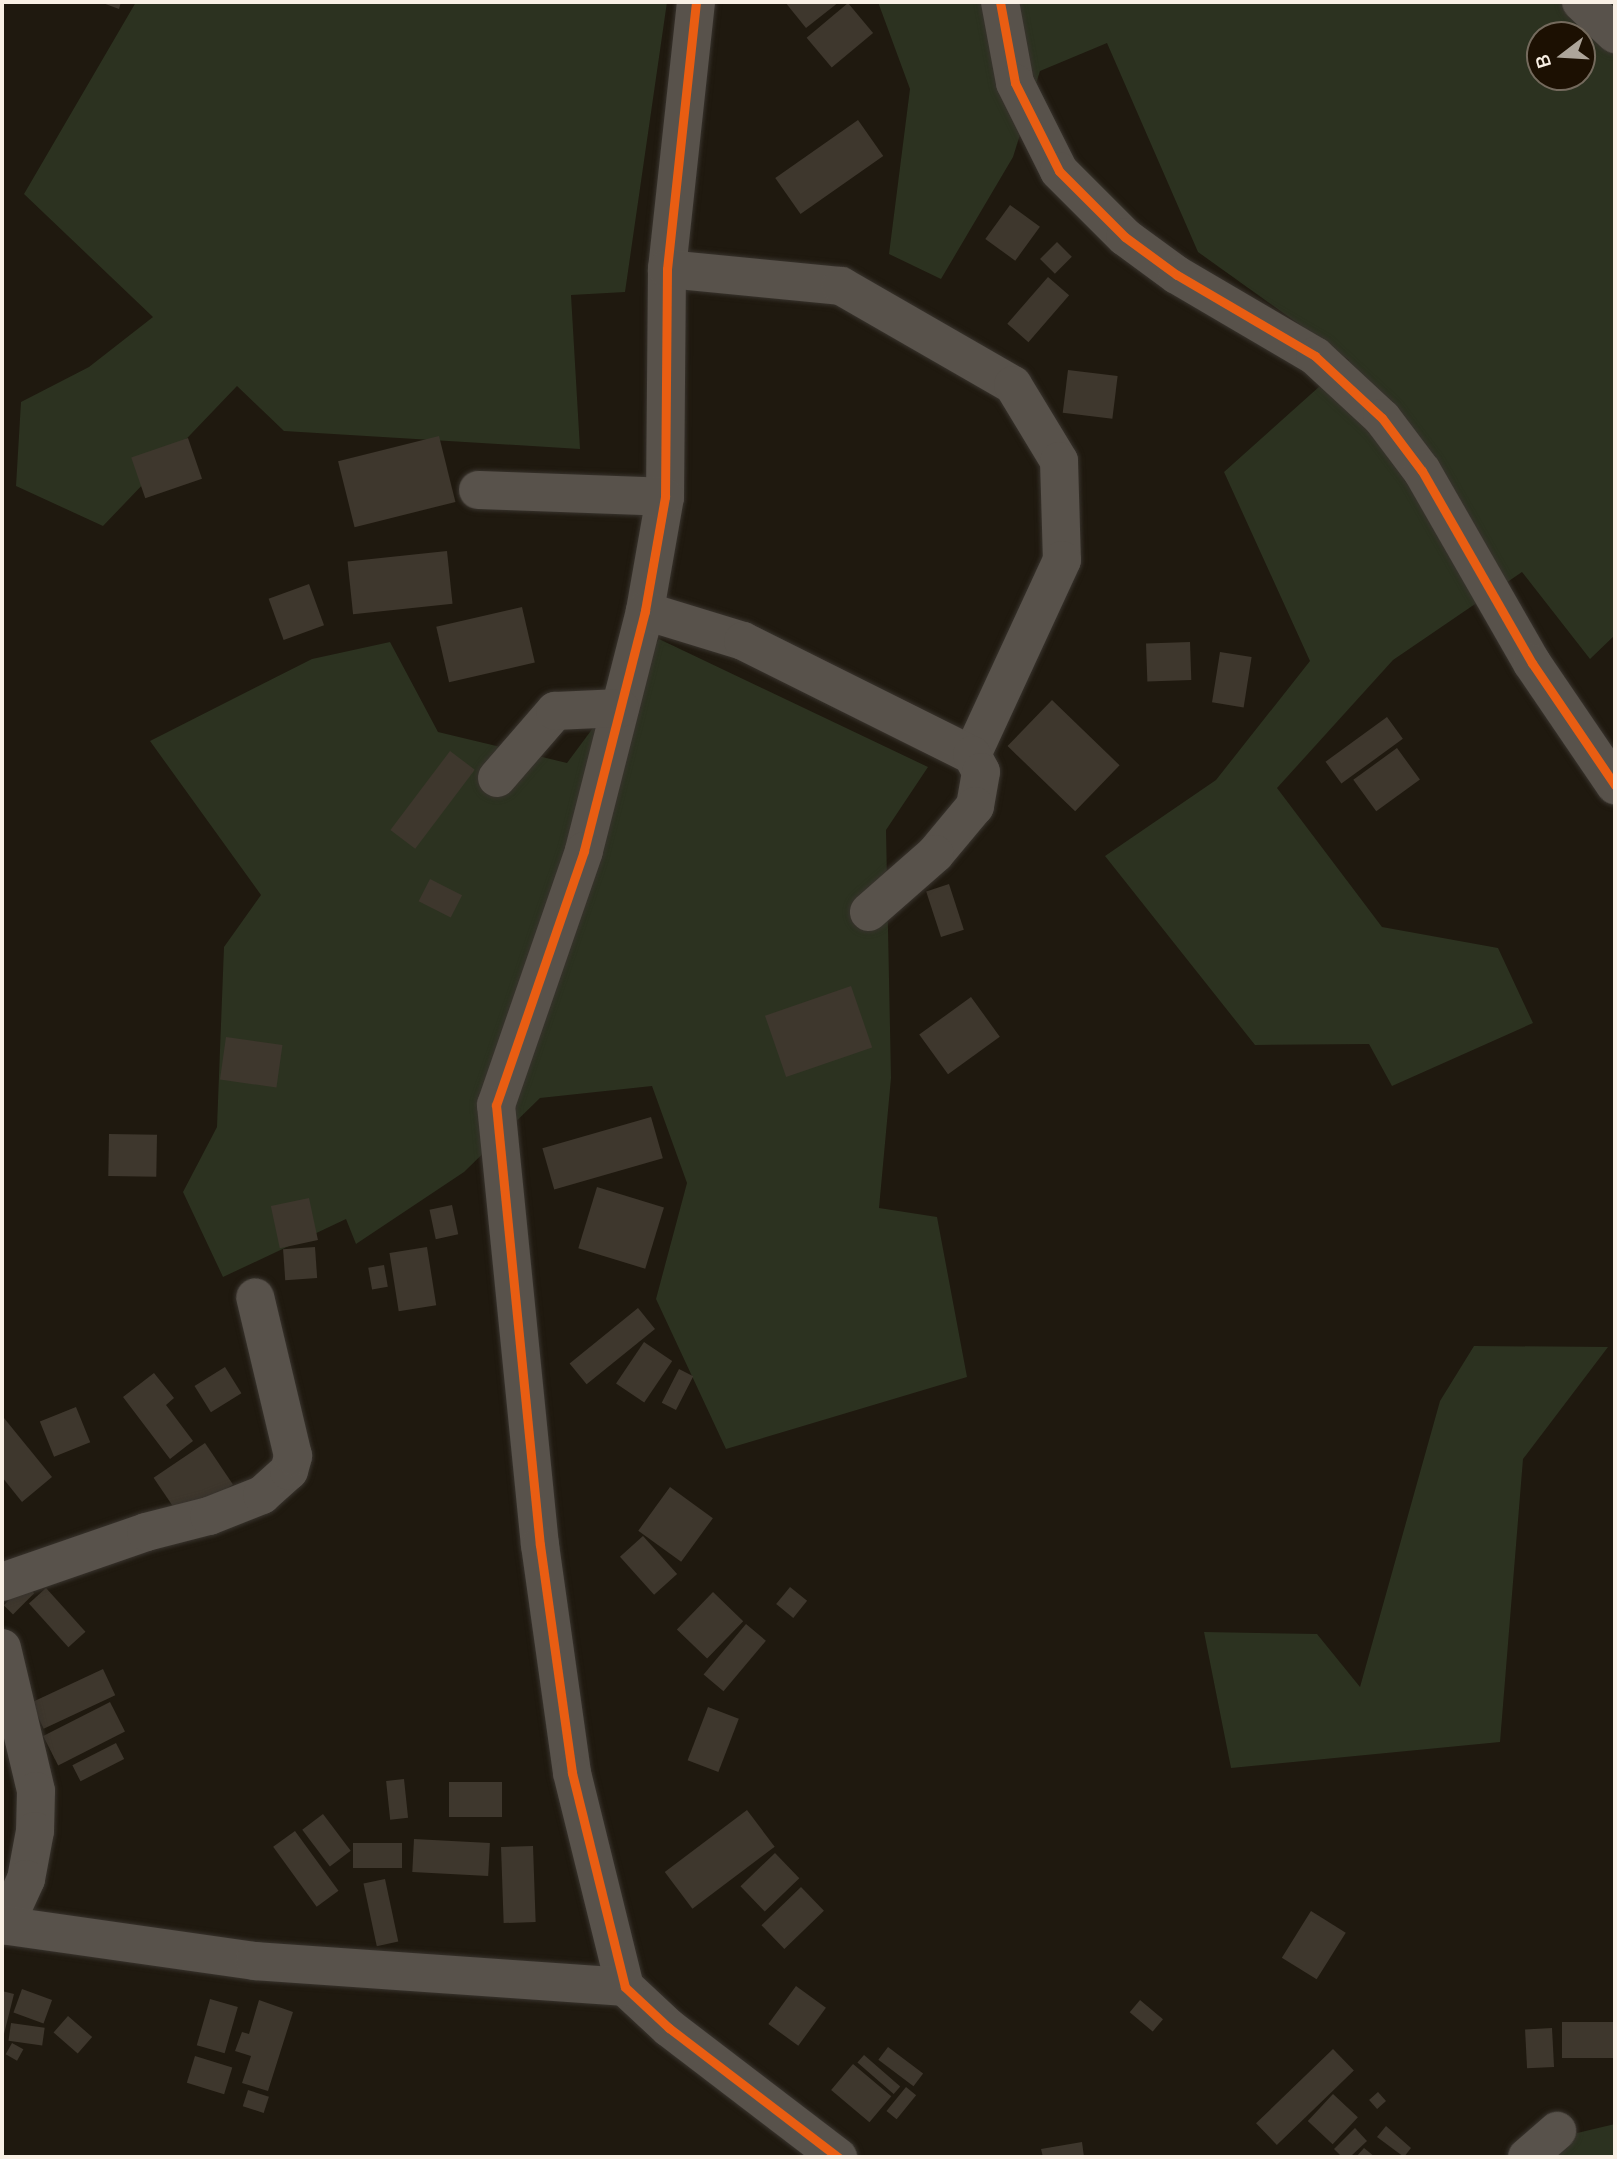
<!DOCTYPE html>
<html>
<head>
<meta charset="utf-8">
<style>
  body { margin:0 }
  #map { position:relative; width:1617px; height:2159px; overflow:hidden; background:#1f190f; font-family:Mulish,sans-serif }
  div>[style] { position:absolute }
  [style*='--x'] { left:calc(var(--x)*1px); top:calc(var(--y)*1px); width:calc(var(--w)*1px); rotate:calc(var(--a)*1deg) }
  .green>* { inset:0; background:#2c3220 }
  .building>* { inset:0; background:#3e372d; transform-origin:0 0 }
  .roads { filter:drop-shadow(0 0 2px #38332d) drop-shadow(0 0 2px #38332d) }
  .street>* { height:38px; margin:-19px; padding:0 19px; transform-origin:19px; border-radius:19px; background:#58524b }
  .cycleway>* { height:9px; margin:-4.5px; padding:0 4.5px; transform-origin:4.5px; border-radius:4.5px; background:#e95d12 }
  span { translate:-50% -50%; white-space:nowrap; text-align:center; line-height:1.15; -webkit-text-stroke:5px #1c1002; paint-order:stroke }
  .frame { position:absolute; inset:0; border:4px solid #f9f0e5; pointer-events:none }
  .north { position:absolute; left:1526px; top:21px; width:70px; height:70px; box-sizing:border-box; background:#1c1002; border:2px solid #746a5d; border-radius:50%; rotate:253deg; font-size:19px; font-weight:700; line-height:28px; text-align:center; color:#f9f0e5 }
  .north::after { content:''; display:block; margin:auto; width:24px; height:32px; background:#ada59a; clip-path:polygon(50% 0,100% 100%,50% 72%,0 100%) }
</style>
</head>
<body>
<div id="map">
  <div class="green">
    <i style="clip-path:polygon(136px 2px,667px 2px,625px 292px,571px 295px,580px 449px,284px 431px,237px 386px,103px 526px,16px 486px,21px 402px,89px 367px,153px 317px,24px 194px)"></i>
    <i style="clip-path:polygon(evenodd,878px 2px,1615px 2px,1615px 635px,1590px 659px,1522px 572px,1393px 660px,1277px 788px,1382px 927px,1498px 948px,1533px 1023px,1392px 1086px,1369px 1044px,1255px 1045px,1105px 856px,1216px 780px,1310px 661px,1224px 472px,1349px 360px,1198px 252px,1107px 43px,1040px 71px,1013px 157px,941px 279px,889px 254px,910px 89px,878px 2px,1540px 35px,1582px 35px,1582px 77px,1540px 77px,1540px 35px)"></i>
    <i style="clip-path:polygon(659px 639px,928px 767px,886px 830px,891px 1078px,879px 1208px,937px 1217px,967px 1377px,726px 1449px,656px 1299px,687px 1183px,652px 1086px,540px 1098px,464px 1172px,356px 1244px,346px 1219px,223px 1277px,183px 1192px,217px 1127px,224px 947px,261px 895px,150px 741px,312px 659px,390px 642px,438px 732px,567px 763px)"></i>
    <i style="clip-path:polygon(1474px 1346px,1608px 1347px,1523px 1459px,1500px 1742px,1231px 1768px,1204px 1632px,1317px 1634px,1360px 1687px,1440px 1401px)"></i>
    <i style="clip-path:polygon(1615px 2124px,1615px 2157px,1537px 2157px,1556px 2138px)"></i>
  </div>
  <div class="building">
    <i style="clip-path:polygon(100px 2px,121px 2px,119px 9px)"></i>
    <i style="clip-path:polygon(785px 2px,839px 2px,806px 28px)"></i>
    <i style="left:848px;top:3px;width:39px;height:54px;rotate:50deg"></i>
    <i style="left:858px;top:120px;width:44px;height:101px;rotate:55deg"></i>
    <i style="left:1010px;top:205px;width:37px;height:42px;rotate:36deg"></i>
    <i style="left:1057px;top:242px;width:21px;height:24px;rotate:45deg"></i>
    <i style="left:1048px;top:277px;width:28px;height:62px;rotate:41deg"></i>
    <i style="left:1068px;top:370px;width:50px;height:43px;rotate:7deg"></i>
    <i style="left:439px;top:436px;width:68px;height:104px;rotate:76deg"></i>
    <i style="left:188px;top:438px;width:43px;height:60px;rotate:71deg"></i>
    <i style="left:447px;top:551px;width:53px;height:100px;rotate:84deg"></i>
    <i style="left:309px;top:584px;width:44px;height:43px;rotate:70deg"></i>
    <i style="left:522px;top:607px;width:57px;height:88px;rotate:77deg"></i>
    <i style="left:1190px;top:642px;width:38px;height:44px;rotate:88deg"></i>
    <i style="left:1220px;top:652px;width:32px;height:51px;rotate:9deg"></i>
    <i style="left:1052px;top:700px;width:94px;height:64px;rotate:44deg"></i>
    <i style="left:1387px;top:717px;width:27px;height:76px;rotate:54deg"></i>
    <i style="left:1397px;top:748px;width:39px;height:54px;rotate:54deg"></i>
    <i style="left:450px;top:751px;width:31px;height:99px;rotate:37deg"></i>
    <i style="left:430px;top:879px;width:36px;height:25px;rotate:27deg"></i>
    <i style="left:949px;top:884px;width:48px;height:24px;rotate:72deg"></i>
    <i style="left:851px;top:986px;width:65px;height:91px;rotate:71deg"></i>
    <i style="left:971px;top:997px;width:49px;height:64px;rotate:54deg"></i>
    <i style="left:226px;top:1037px;width:57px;height:43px;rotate:8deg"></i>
    <i style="left:651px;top:1117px;width:43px;height:113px;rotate:74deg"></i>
    <i style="left:109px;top:1134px;width:48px;height:42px;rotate:1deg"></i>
    <i style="left:597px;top:1187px;width:70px;height:64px;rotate:17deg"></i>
    <i style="left:309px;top:1198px;width:43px;height:39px;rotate:78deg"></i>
    <i style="left:452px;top:1205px;width:30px;height:23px;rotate:78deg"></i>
    <i style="left:315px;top:1247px;width:31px;height:32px;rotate:86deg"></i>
    <i style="left:427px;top:1247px;width:59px;height:38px;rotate:81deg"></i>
    <i style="left:384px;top:1265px;width:22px;height:16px;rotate:80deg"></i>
    <i style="left:638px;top:1308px;width:27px;height:88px;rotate:51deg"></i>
    <i style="left:644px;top:1342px;width:34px;height:50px;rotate:34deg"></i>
    <i style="left:225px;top:1367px;width:31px;height:36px;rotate:58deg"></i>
    <i style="left:679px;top:1369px;width:16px;height:38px;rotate:27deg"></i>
    <i style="clip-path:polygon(154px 1373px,174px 1398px,166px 1405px,193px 1441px,170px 1459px,123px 1397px)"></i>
    <i style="left:76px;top:1407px;width:38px;height:39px;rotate:68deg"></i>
    <i style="clip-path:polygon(4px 1418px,52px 1477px,22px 1502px,2px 1477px)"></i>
    <i style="left:205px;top:1443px;width:50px;height:62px;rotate:56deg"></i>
    <i style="left:670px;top:1487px;width:53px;height:54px;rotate:36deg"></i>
    <i style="left:643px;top:1536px;width:51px;height:31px;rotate:48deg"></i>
    <i style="left:25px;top:1584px;width:13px;height:30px;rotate:45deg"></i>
    <i style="left:790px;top:1587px;width:22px;height:22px;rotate:39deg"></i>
    <i style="left:46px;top:1588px;width:59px;height:23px;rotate:48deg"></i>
    <i style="left:713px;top:1592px;width:42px;height:52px;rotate:44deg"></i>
    <i style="left:746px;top:1624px;width:26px;height:66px;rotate:40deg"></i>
    <i style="left:103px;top:1669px;width:29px;height:79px;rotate:65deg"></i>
    <i style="left:110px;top:1702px;width:33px;height:75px;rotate:63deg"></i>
    <i style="left:708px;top:1707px;width:33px;height:57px;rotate:21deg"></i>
    <i style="left:116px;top:1743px;width:18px;height:49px;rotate:63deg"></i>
    <i style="left:404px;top:1779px;width:39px;height:18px;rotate:84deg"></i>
    <i style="left:449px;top:1782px;width:53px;height:35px"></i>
    <i style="left:747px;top:1810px;width:46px;height:103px;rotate:53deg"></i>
    <i style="left:323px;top:1814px;width:46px;height:26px;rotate:53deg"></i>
    <i style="left:295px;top:1831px;width:74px;height:27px;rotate:54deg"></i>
    <i style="left:414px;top:1839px;width:76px;height:33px;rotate:3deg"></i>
    <i style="left:353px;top:1843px;width:49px;height:25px"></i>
    <i style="left:533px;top:1846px;width:76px;height:32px;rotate:88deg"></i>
    <i style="left:775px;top:1853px;width:35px;height:48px;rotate:46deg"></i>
    <i style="left:385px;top:1879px;width:64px;height:22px;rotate:78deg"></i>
    <i style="left:801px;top:1887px;width:33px;height:55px;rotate:46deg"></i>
    <i style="left:1311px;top:1911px;width:41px;height:55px;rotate:32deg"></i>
    <i style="left:796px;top:1986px;width:37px;height:47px;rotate:36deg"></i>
    <i style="left:22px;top:1989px;width:32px;height:25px;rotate:20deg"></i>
    <i style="clip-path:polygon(2px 1991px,14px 1994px,4px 2034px,2px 2033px)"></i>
    <i style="left:210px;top:1999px;width:29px;height:48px;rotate:16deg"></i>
    <i style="clip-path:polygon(259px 2000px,293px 2012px,268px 2091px,242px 2083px,251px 2056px,235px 2051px,242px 2032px,249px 2034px)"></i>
    <i style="left:1140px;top:2000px;width:30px;height:16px;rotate:40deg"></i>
    <i style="left:68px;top:2016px;width:32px;height:22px;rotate:41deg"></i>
    <i style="left:1615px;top:2022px;width:36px;height:53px;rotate:90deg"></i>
    <i style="left:11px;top:2023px;width:34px;height:18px;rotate:8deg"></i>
    <i style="left:1552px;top:2028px;width:39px;height:27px;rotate:87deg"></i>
    <i style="left:12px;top:2043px;width:13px;height:13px;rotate:29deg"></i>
    <i style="left:888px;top:2047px;width:44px;height:16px;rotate:37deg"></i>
    <i style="left:1333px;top:2049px;width:30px;height:107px;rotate:46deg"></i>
    <i style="left:864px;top:2055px;width:48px;height:10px;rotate:41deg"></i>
    <i style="left:195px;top:2056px;width:39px;height:28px;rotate:17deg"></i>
    <i style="left:853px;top:2064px;width:50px;height:34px;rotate:40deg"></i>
    <i style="left:906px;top:2087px;width:13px;height:31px;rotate:39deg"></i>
    <i style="left:248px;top:2090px;width:22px;height:17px;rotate:18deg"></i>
    <i style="left:1378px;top:2092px;width:12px;height:12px;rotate:48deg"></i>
    <i style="left:1333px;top:2094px;width:34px;height:37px;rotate:43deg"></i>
    <i style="clip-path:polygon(1386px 2126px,1411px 2148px,1404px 2157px,1377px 2137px)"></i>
    <i style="clip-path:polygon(1355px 2128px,1367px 2141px,1350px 2157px,1342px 2157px,1334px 2149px)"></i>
    <i style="clip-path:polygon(1082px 2142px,1084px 2157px,1043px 2157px,1041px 2149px)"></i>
    <i style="clip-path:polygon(1364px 2148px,1375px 2157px,1356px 2157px)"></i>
  </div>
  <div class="roads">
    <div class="street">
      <i style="--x:696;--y:2;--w:269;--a:96.2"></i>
      <i style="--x:667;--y:269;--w:228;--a:90.5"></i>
      <i style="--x:665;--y:497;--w:116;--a:100"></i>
      <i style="--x:645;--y:611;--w:248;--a:104.3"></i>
      <i style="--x:584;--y:851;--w:269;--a:109.1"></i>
      <i style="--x:496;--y:1105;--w:442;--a:84.3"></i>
      <i style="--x:540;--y:1545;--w:230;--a:82"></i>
      <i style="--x:572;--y:1773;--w:220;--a:76.1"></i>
      <i style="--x:625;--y:1987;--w:60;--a:43"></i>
      <i style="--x:669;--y:2028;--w:213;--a:37.4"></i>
      <i style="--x:1000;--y:2;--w:82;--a:79.5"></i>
      <i style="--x:1015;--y:83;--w:98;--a:63.4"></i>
      <i style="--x:1059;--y:171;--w:93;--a:45"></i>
      <i style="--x:1125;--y:237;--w:64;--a:36.2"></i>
      <i style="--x:1177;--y:275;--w:160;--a:30.4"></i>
      <i style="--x:1315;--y:356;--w:91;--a:42.8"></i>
      <i style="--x:1382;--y:418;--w:66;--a:53"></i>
      <i style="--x:1422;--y:471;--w:221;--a:60.2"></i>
      <i style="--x:1532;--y:663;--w:148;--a:55.8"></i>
      <i style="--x:1581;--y:2;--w:47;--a:43.3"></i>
      <i style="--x:667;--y:269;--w:175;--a:5.6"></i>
      <i style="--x:841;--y:286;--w:198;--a:29.9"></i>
      <i style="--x:1013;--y:385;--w:89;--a:58.8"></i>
      <i style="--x:1059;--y:461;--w:99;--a:88.3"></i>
      <i style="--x:1062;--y:560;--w:215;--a:114.8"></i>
      <i style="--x:478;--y:490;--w:187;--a:2.1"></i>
      <i style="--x:645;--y:611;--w:102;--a:17"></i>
      <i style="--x:743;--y:641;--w:256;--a:26.5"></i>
      <i style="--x:972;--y:755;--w:19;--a:62"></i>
      <i style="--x:981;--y:772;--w:35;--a:100"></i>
      <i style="--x:975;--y:806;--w:62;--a:129.8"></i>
      <i style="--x:935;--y:854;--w:88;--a:138.7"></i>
      <i style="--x:497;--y:778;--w:89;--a:-49.1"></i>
      <i style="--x:555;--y:711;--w:65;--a:-2.6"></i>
      <i style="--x:2;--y:1582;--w:152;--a:-19.1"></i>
      <i style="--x:146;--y:1532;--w:65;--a:-14.3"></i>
      <i style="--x:209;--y:1516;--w:57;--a:-21.6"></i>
      <i style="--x:262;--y:1495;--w:36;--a:-42"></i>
      <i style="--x:289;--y:1471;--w:16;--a:-75"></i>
      <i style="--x:293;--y:1456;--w:163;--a:-103.4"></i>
      <i style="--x:2;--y:1648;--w:147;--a:76.6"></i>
      <i style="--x:36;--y:1791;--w:40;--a:91.4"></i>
      <i style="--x:35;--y:1831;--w:49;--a:100.6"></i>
      <i style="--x:26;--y:1879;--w:51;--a:114.5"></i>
      <i style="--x:2;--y:1925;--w:256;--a:8.1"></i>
      <i style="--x:255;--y:1961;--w:371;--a:4"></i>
      <i style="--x:1527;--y:2157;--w:40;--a:-41"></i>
    </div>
  </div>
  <div class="cycleway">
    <i style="--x:696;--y:2;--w:269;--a:96.2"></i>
    <i style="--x:667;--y:269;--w:228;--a:90.5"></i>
    <i style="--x:665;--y:497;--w:116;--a:100"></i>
    <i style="--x:645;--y:611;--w:248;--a:104.3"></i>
    <i style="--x:584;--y:851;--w:269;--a:109.1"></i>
    <i style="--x:496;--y:1105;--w:442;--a:84.3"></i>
    <i style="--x:540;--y:1545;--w:230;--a:82"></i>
    <i style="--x:572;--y:1773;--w:220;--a:76.1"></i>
    <i style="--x:625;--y:1987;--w:60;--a:43"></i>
    <i style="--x:669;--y:2028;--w:213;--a:37.4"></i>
    <i style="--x:1000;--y:2;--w:82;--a:79.5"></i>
    <i style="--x:1015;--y:83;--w:98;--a:63.4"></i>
    <i style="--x:1059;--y:171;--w:93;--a:45"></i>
    <i style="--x:1125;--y:237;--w:64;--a:36.2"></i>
    <i style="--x:1177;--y:275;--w:160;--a:30.4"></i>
    <i style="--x:1315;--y:356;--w:91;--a:42.8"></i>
    <i style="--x:1382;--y:418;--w:66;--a:53"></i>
    <i style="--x:1422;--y:471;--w:221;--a:60.2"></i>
    <i style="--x:1532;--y:663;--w:148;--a:55.8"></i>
  </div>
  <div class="frame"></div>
  <div class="north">B</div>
</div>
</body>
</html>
